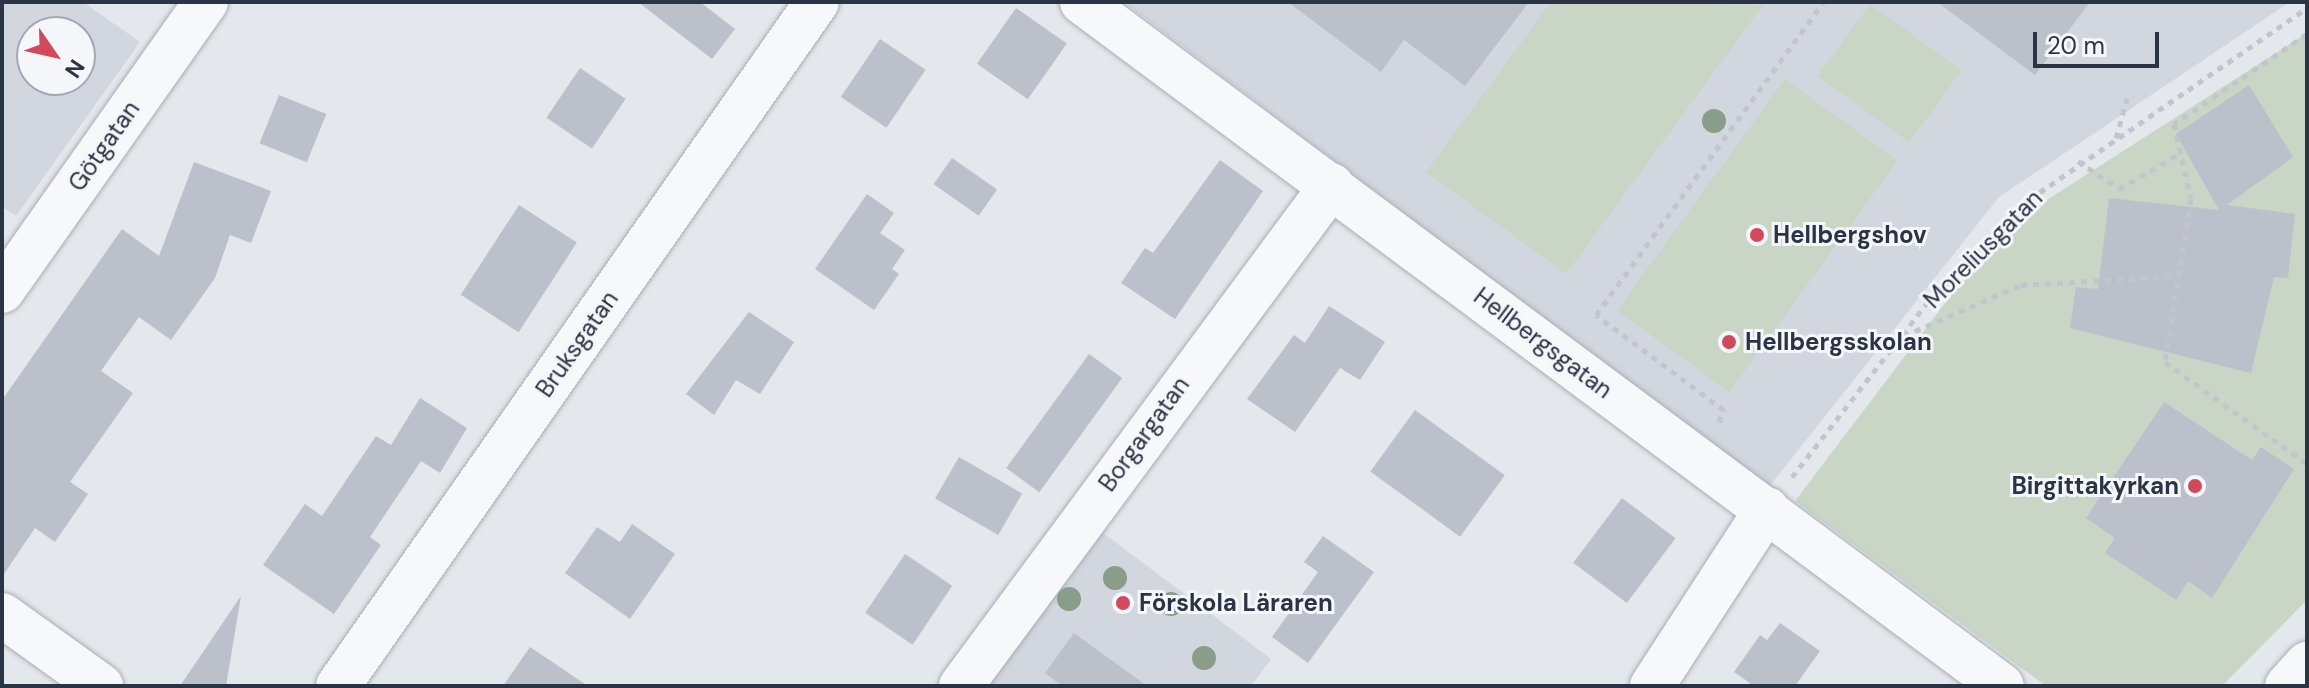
<!DOCTYPE html>
<html>
<head>
<meta charset="utf-8">
<style>
  body { margin:0 }
  #map { position:relative; width:2309px; height:688px; overflow:hidden; background:#e4e7ec; font-family:"DM Sans",sans-serif }
  div>[style] { position:absolute }
  [style*='--x'] { left:calc(var(--x)*1px); top:calc(var(--y)*1px); width:calc(var(--w)*1px); rotate:calc(var(--a)*1deg) }
  .built>* { inset:0; background:#d2d6de }
  .green>* { inset:0; background:#c9d6c5; transform-origin:0 0 }
  .building>* { inset:0; background:#bbc0ca; transform-origin:0 0 }
  .path>* { height:5px; margin-top:-2.5px; transform-origin:0; background:repeating-linear-gradient(90deg,#c2c5cb 0 6px,transparent 0 12px) }
  .roads { filter:drop-shadow(0 0 2px #a9aeb7) drop-shadow(0 0 2px #a9aeb7) }
  .minor>* { height:44px; margin:-22px; padding:0 22px; transform-origin:22px; border-radius:22px; background:#f7f8fa }
  .trees>* { width:24px; height:24px; margin:-12px; border-radius:50%; background:#899d89 }
  .dots>* { width:22px; height:22px; translate:-50% -50%; box-sizing:border-box; border:4px solid #f4f6f9; border-radius:50% }
  span { translate:-50% -50%; white-space:nowrap; text-align:center; line-height:1.15; -webkit-text-stroke:6px #f4f6f9; paint-order:stroke }
  .street-label { font-size:24px; color:#2b3445 }
  .poi-label { font-size:24px; color:#2b3445; font-weight:700 }
  .left { translate:0 -50%; text-align:left }
  .right { translate:-100% -50%; text-align:right }
  .frame { position:absolute; inset:0; border:4px solid #2b3445; pointer-events:none }
  .north { position:absolute; left:16px; top:16px; width:80px; height:80px; box-sizing:border-box; background:#f4f6f9; border:2px solid #a4a8b1; border-radius:50%; rotate:124deg; font-size:22px; font-weight:700; line-height:32px; text-align:center; color:#2b3445 }
  .north::after { content:''; display:block; margin:auto; width:28px; height:36px; background:#d1495b; clip-path:polygon(50% 0,100% 100%,50% 72%,0 100%) }
  .scale { position:absolute; left:2033px; top:32px; width:126px; height:36px; box-sizing:border-box; border:4px solid #2b3445; border-top:0; padding-left:10px; font-size:24px; line-height:28px; white-space:nowrap; color:#2b3445; -webkit-text-stroke:6px #f4f6f9; paint-order:stroke }
</style>
</head>
<body>
<div id="map">
  <div class="built">
    <i style="clip-path:polygon(evenodd,2px 2px,83px 2px,140px 42px,16px 216px,2px 207px,2px 2px,32px 32px,80px 32px,80px 80px,32px 80px,32px 32px)"></i>
    <i style="clip-path:polygon(1124px 2px,2290px 2px,1999px 197px,1768px 488px)"></i>
    <i style="clip-path:polygon(1103px 533px,1271px 659px,1251px 686px,988px 686px)"></i>
  </div>
  <div class="green">
    <i style="clip-path:polygon(1551px 2px,1763px 5px,1566px 274px,1426px 172px)"></i>
    <i style="left:1870px;top:4px;width:113px;height:89px;rotate:36deg"></i>
    <i style="clip-path:polygon(2307px 33px,2307px 600px,2222px 686px,2046px 686px,1795px 501px,1949px 298px,2028px 212px)"></i>
    <i style="left:1785px;top:79px;width:139px;height:286px;rotate:36deg"></i>
  </div>
  <div class="building">
    <i style="clip-path:polygon(638px 2px,700px 2px,735px 29px,712px 59px)"></i>
    <i style="clip-path:polygon(1288px 2px,1529px 2px,1465px 86px,1404px 40px,1381px 72px)"></i>
    <i style="clip-path:polygon(1937px 2px,2090px 2px,2035px 75px)"></i>
    <i style="left:1016px;top:8px;width:62px;height:68px;rotate:35deg"></i>
    <i style="left:880px;top:39px;width:55px;height:70px;rotate:34deg"></i>
    <i style="left:580px;top:68px;width:55px;height:60px;rotate:34deg"></i>
    <i style="clip-path:polygon(2249px 85px,2293px 157px,2227px 205px,2295px 214px,2288px 278px,2274px 277px,2251px 373px,2070px 328px,2076px 287px,2098px 289px,2109px 198px,2219px 210px,2176px 134px)"></i>
    <i style="left:279px;top:95px;width:51px;height:52px;rotate:22deg"></i>
    <i style="left:952px;top:158px;width:55px;height:32px;rotate:35deg"></i>
    <i style="clip-path:polygon(1220px 160px,1263px 191px,1175px 319px,1121px 283px,1145px 248px,1153px 253px)"></i>
    <i style="clip-path:polygon(194px 162px,271px 191px,251px 243px,230px 235px,215px 278px,171px 340px,139px 317px,101px 371px,133px 393px,70px 482px,88px 494px,55px 542px,35px 528px,2px 577px,2px 400px,122px 229px,159px 256px)"></i>
    <i style="clip-path:polygon(867px 194px,894px 213px,880px 233px,905px 250px,892px 269px,899px 274px,874px 310px,815px 269px)"></i>
    <i style="left:519px;top:205px;width:69px;height:107px;rotate:33deg"></i>
    <i style="clip-path:polygon(1329px 306px,1385px 342px,1360px 380px,1340px 368px,1295px 432px,1247px 399px,1294px 335px,1305px 343px)"></i>
    <i style="clip-path:polygon(749px 312px,794px 342px,760px 394px,736px 380px,714px 415px,686px 394px)"></i>
    <i style="left:1089px;top:354px;width:41px;height:141px;rotate:36deg"></i>
    <i style="clip-path:polygon(420px 398px,467px 428px,440px 473px,421px 461px,370px 537px,381px 545px,334px 614px,263px 565px,305px 504px,322px 516px,376px 436px,391px 445px)"></i>
    <i style="clip-path:polygon(2164px 402px,2252px 460px,2261px 447px,2294px 469px,2212px 598px,2188px 581px,2176px 600px,2105px 553px,2115px 538px,2086px 518px)"></i>
    <i style="left:1415px;top:410px;width:111px;height:76px;rotate:36deg"></i>
    <i style="left:959px;top:457px;width:73px;height:48px;rotate:30deg"></i>
    <i style="left:1622px;top:498px;width:67px;height:81px;rotate:37deg"></i>
    <i style="clip-path:polygon(632px 524px,675px 554px,630px 619px,565px 573px,597px 527px,620px 542px)"></i>
    <i style="clip-path:polygon(1323px 536px,1374px 572px,1308px 663px,1272px 637px,1318px 572px,1304px 562px)"></i>
    <i style="left:905px;top:554px;width:57px;height:71px;rotate:34deg"></i>
    <i style="clip-path:polygon(241px 596px,226px 686px,180px 686px)"></i>
    <i style="clip-path:polygon(1780px 623px,1820px 651px,1795px 686px,1754px 686px,1734px 672px,1760px 635px,1767px 640px)"></i>
    <i style="clip-path:polygon(1074px 633px,1147px 686px,1062px 686px,1045px 673px)"></i>
    <i style="clip-path:polygon(530px 647px,588px 686px,503px 686px)"></i>
  </div>
  <div class="path">
    <i style="--x:2307;--y:34;--w:161;--a:145.9"></i>
    <i style="--x:2174;--y:124;--w:77;--a:77.2"></i>
    <i style="--x:2191;--y:199;--w:165;--a:99.1"></i>
    <i style="--x:2165;--y:362;--w:175;--a:35.7"></i>
    <i style="--x:2116;--y:138;--w:41;--a:-74.2"></i>
    <i style="--x:2078;--y:161;--w:50;--a:34.3"></i>
    <i style="--x:2119;--y:189;--w:72;--a:-30.1"></i>
    <i style="--x:1904;--y:336;--w:128;--a:-23.6"></i>
    <i style="--x:2021;--y:285;--w:158;--a:-3.3"></i>
    <i style="--x:1719;--y:422;--w:13;--a:-67"></i>
    <i style="--x:1724;--y:410;--w:159;--a:-143.4"></i>
    <i style="--x:1596;--y:315;--w:387;--a:-54"></i>
    <i style="--x:1792;--y:477;--w:219;--a:-52.2"></i>
    <i style="--x:1926;--y:304;--w:148;--a:-45.3"></i>
    <i style="--x:2030;--y:199;--w:336;--a:-34.6"></i>
  </div>
  <div class="roads">
    <div class="minor">
      <i style="--x:1082;--y:2;--w:1146;--a:36.63"></i>
      <i style="--x:2;--y:291;--w:354;--a:-54.8"></i>
      <i style="--x:2;--y:615;--w:122;--a:35.6"></i>
      <i style="--x:338;--y:686;--w:835;--a:-55"></i>
      <i style="--x:961;--y:686;--w:623;--a:-53.48"></i>
      <i style="--x:1652;--y:686;--w:211;--a:-57"></i>
      <i style="--x:2287;--y:686;--w:30;--a:-48"></i>
    </div>
  </div>
  <div class="trees">
    <i style="left:1714px;top:121px"></i>
    <i style="left:1115px;top:578px"></i>
    <i style="left:1069px;top:599px"></i>
    <i style="left:1171px;top:604px"></i>
    <i style="left:1204px;top:658px"></i>
  </div>
  <div class="dots">
    <i style="left:1757px;top:235px;background:#d1495b"></i>
    <i style="left:1729px;top:342px;background:#d1495b"></i>
    <i style="left:2195px;top:486px;background:#d1495b"></i>
    <i style="left:1123px;top:603px;background:#d1495b"></i>
  </div>
  <div class="street-label">
    <span style="left:104px;top:146px;rotate:-55deg">Götgatan</span>
    <span style="left:1983px;top:249px;rotate:-45deg">Moreliusgatan</span>
    <span style="left:1543px;top:343px;rotate:37deg">Hellbergsgatan</span>
    <span style="left:577px;top:344px;rotate:-55deg">Bruksgatan</span>
    <span style="left:1144px;top:434px;rotate:-54deg">Borgargatan</span>
  </div>
  <div class="poi-label">
    <span class="left" style="left:1773px;top:235px">Hellbergshov</span>
    <span class="left" style="left:1745px;top:342px">Hellbergsskolan</span>
    <span class="right" style="left:2179px;top:486px">Birgittakyrkan</span>
    <span class="left" style="left:1139px;top:603px">Förskola Läraren</span>
  </div>
  <div class="frame"></div>
  <div class="north">N</div>
  <div class="scale">20 m</div>
</div>
</body>
</html>
